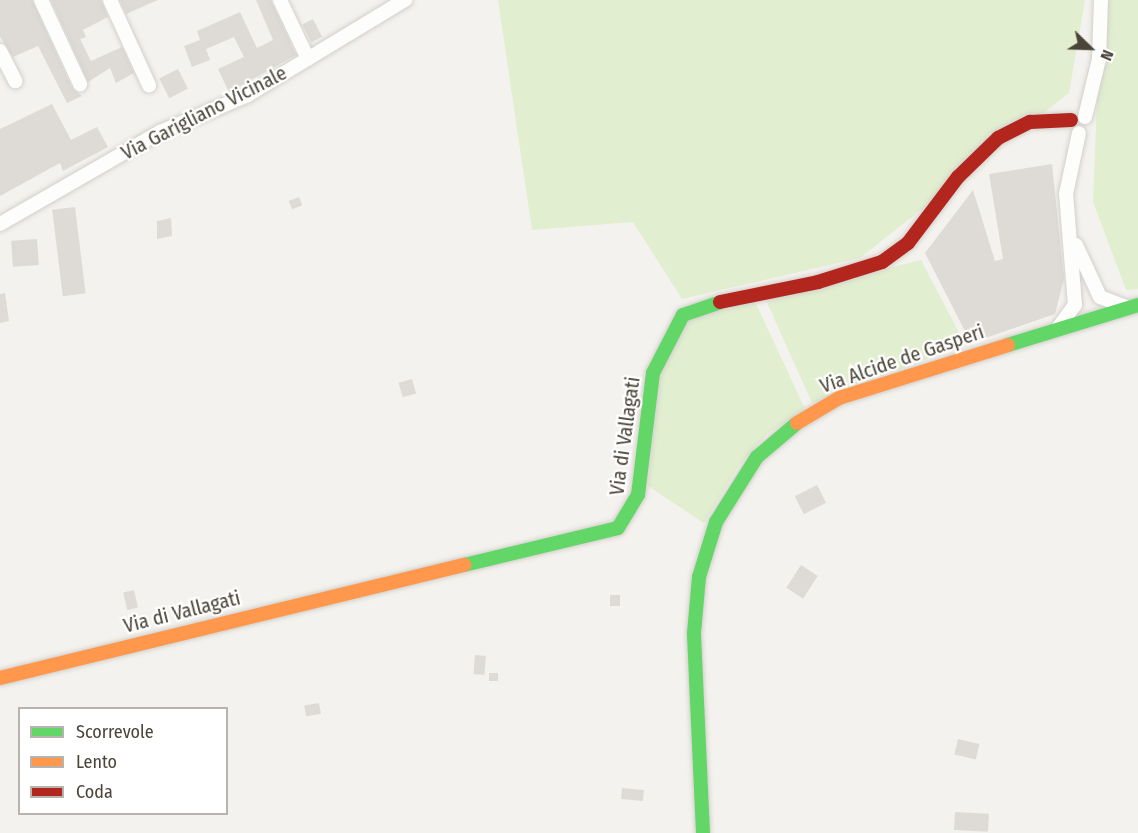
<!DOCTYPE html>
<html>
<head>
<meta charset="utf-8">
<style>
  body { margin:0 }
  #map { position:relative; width:1138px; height:833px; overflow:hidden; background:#f4f2ee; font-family:"Fira Sans Condensed",sans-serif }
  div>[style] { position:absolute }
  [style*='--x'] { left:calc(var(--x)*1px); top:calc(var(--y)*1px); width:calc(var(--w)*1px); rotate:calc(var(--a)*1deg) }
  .green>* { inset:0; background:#e1eecf }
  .building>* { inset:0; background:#dedbd6; transform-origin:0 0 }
  .roads { filter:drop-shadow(0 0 2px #d2d0cb) drop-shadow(0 0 2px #d2d0cb) }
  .street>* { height:14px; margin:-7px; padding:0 7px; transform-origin:7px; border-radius:7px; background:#fdfdfc }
  .fast>* { height:14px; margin:-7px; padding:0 7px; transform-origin:7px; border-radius:7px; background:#63d668 }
  .slow>* { height:14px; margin:-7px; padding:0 7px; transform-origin:7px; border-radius:7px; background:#ff974d }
  .jam>* { height:14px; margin:-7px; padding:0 7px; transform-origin:7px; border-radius:7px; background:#b3261e }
  span { translate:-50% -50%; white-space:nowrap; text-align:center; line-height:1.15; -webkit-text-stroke:4.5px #fff; paint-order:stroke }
  .street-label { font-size:20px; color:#4b4439 }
  .legend { position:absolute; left:18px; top:707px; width:210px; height:108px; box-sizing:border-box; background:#fff; border:2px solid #b7b4b0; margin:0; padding:8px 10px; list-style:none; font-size:18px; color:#4b4439 }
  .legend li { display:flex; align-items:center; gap:12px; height:30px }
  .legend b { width:30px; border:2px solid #b7b4b0 }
  .north { position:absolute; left:1060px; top:18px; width:60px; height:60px; -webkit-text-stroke:4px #fff; paint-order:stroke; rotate:113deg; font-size:16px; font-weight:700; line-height:24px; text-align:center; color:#4b4439 }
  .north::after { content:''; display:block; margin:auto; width:21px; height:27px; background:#4b4439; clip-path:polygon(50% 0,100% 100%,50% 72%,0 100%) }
</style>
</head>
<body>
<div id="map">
  <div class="green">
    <i style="clip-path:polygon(498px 0,1085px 0,1069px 93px,860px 258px,682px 299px,633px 222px,532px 230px)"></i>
    <i style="clip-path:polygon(1101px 0,1138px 0,1138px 289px,1126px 290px,1093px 202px)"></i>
    <i style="clip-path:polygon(921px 260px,965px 344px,812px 403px,765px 298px)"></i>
    <i style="clip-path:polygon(753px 297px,805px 409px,767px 434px,738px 467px,704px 523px,648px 486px,658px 384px,669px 342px,694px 312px)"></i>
  </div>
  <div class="building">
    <i style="clip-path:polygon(0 0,32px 0,72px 88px,82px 96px,67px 103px,38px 46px,13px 57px,0 37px)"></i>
    <i style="clip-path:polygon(51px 0,101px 0,108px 17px,83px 30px,86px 37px,80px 39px,91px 61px,122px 47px,134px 73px,116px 83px,110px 68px,88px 82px)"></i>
    <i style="clip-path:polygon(120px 0,158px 0,126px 14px)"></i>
    <i style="clip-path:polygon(256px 0,271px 0,296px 55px,229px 92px,218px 69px,244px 57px,234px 37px,206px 49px,210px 60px,192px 67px,184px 46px,200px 40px,197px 31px,240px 12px,257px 48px,273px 40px)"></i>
    <i style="left:313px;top:19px;width:20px;height:12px;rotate:63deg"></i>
    <i style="left:178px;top:69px;width:22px;height:21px;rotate:63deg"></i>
    <i style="clip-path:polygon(52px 104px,71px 140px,97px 127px,108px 147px,63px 171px,60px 163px,0 196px,0 129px)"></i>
    <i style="clip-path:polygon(1052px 164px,1064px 279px,1055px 314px,971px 343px,925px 253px,973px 190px,995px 261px,1003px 259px,989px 174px)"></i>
    <i style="left:299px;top:197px;width:9px;height:11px;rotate:69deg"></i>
    <i style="left:75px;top:207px;width:87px;height:23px;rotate:83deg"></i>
    <i style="clip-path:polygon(171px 218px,172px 236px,157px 239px,157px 221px)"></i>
    <i style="left:37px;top:239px;width:26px;height:26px;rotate:86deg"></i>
    <i style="clip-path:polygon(5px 293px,9px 321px,0 323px,0 294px)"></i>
    <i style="left:412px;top:379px;width:15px;height:14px;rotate:74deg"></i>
    <i style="left:817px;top:485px;width:20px;height:25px;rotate:63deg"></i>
    <i style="left:801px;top:565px;width:20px;height:27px;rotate:33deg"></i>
    <i style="left:134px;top:590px;width:18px;height:11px;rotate:77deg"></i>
    <i style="left:610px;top:595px;width:10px;height:11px"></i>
    <i style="left:475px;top:655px;width:11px;height:19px;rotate:5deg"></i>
    <i style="left:489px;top:673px;width:9px;height:8px"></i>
    <i style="left:319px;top:703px;width:11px;height:15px;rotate:80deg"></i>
    <i style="left:958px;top:739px;width:22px;height:16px;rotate:13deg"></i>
    <i style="left:622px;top:788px;width:22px;height:11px;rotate:5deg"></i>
    <i style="left:955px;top:812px;width:34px;height:18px;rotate:3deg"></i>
  </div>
  <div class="roads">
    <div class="street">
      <i style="--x:41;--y:0;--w:93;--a:65.1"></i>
      <i style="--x:110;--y:0;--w:94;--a:65.4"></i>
      <i style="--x:280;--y:0;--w:65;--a:64.6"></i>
      <i style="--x:0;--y:51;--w:34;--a:63"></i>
      <i style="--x:1085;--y:117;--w:60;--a:-76.4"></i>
      <i style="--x:1099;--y:59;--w:59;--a:-88.1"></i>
      <i style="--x:0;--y:224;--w:185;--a:-29.9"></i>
      <i style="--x:160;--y:132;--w:95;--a:-22.8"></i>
      <i style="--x:248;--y:95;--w:184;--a:-31.2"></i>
      <i style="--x:1076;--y:245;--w:57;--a:65.2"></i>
      <i style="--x:1100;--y:297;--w:30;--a:21"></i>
      <i style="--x:1058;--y:328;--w:29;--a:-54"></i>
      <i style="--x:1075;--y:305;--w:111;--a:-94.6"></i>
      <i style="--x:1066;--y:194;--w:62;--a:-78"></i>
    </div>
    <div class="fast">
      <i style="--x:1008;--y:345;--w:136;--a:-17.1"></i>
      <i style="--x:464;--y:565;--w:158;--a:-13.5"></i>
      <i style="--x:618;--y:528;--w:39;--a:-59"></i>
      <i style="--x:638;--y:495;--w:123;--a:-83"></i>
      <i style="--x:653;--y:373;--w:65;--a:-62.7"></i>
      <i style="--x:683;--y:315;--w:39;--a:-19"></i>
      <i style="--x:703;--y:833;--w:200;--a:-92.6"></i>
      <i style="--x:694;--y:633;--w:56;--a:-84.9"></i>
      <i style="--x:699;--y:577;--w:58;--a:-72.8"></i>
      <i style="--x:716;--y:522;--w:77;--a:-57.8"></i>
      <i style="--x:757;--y:457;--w:52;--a:-40.4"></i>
    </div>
    <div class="slow">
      <i style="--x:797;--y:423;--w:49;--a:-30.8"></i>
      <i style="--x:839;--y:398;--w:177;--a:-17.4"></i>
      <i style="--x:0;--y:678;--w:478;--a:-13.7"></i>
    </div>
    <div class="jam">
      <i style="--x:720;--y:302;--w:100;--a:-11.5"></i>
      <i style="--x:818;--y:282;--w:67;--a:-17.4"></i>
      <i style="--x:882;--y:262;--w:32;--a:-36"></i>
      <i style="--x:908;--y:243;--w:83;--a:-52.9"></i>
      <i style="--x:958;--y:177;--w:56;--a:-44.3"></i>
      <i style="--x:998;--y:138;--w:36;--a:-27"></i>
      <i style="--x:1030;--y:122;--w:41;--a:-2.8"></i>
    </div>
  </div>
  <div class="street-label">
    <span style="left:204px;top:113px;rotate:-27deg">Via Garigliano Vicinale</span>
    <span style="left:902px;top:359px;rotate:-19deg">Via Alcide de Gasperi</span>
    <span style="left:625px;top:436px;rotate:-82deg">Via di Vallagati</span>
    <span style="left:182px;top:612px;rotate:-14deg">Via di Vallagati</span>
  </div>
  <ul class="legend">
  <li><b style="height:8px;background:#63d668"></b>Scorrevole</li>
  <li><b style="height:8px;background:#ff974d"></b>Lento</li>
  <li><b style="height:8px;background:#b3261e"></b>Coda</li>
  </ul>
  <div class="north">N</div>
</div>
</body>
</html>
